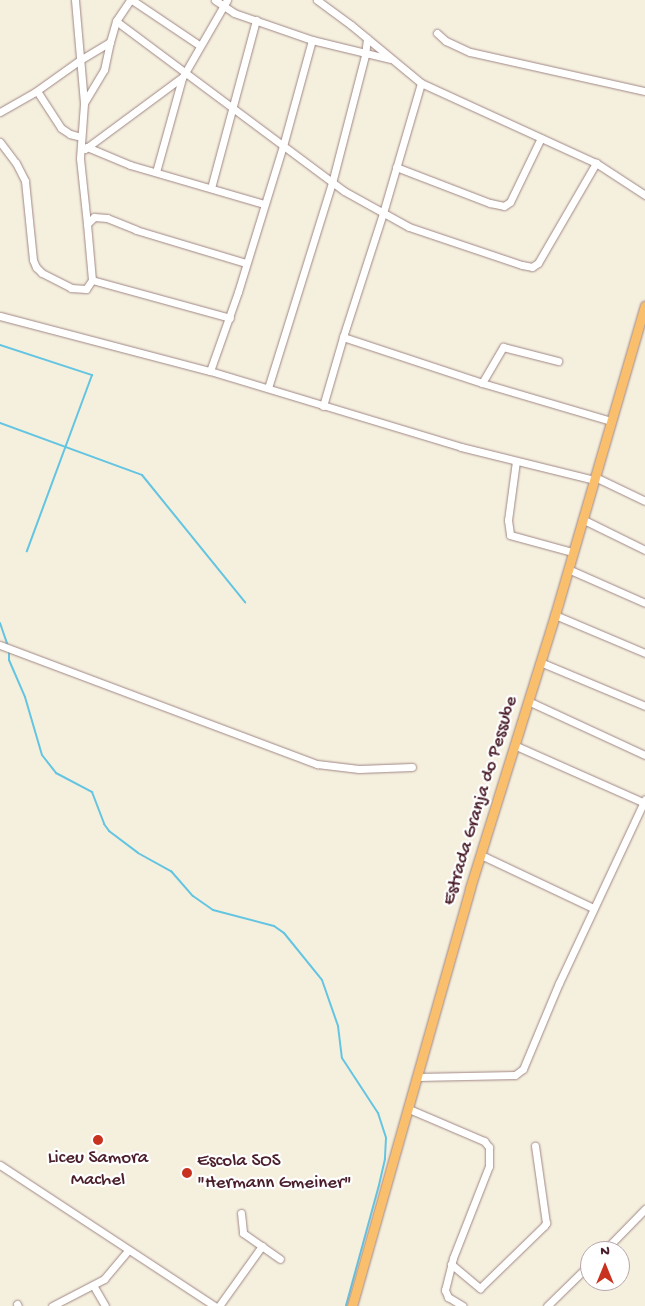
<!DOCTYPE html>
<html>
<head>
<meta charset="utf-8">
<style>
  body { margin:0 }
  #map { position:relative; width:645px; height:1306px; overflow:hidden; background:#f5efde; font-family:"Gochi Hand",sans-serif }
  div>[style] { position:absolute }
  [style*='--x'] { left:calc(var(--x)*1px); top:calc(var(--y)*1px); width:calc(var(--w)*1px); rotate:calc(var(--a)*1deg) }
  .stream>* { height:2px; margin:-1px; padding:0 1px; transform-origin:1px; border-radius:1px; background:#63c5e1 }
  .roads { filter:drop-shadow(0 0 1px #a08784) drop-shadow(0 0 1px #a08784) }
  .minor>* { height:7px; margin:-3.5px; padding:0 3.5px; transform-origin:3.5px; border-radius:3.5px; background:#fff }
  .major>* { height:9px; margin:-4.5px; padding:0 4.5px; transform-origin:4.5px; border-radius:4.5px; background:#f9bf6d }
  .dots>* { width:14px; height:14px; translate:-50% -50%; box-sizing:border-box; border:2px solid #fff; border-radius:50% }
  span { translate:-50% -50%; white-space:nowrap; text-align:center; line-height:1.15; -webkit-text-stroke:4.5px #fff; paint-order:stroke }
  .street-label { font-size:19px; color:#4a1f2b }
  .poi-label { font-size:19px; color:#4a1f2b }
  .left { translate:0 -50%; text-align:left }
  .north { position:absolute; left:580px; top:1241px; width:50px; height:50px; box-sizing:border-box; background:#fff; border:1px solid #b7a5aa; border-radius:50%; rotate:0deg; font-size:14px; font-weight:700; line-height:20px; text-align:center; color:#4a1f2b }
  .north::after { content:''; display:block; margin:auto; width:18px; height:22px; background:#c8321e; clip-path:polygon(50% 0,100% 100%,50% 72%,0 100%) }
</style>
</head>
<body>
<div id="map">
  <div class="stream">
    <i style="--x:0;--y:345;--w:97;--a:18.1"></i>
    <i style="--x:92;--y:375;--w:188;--a:110.3"></i>
    <i style="--x:0;--y:423;--w:151;--a:20.1"></i>
    <i style="--x:142;--y:475;--w:164;--a:51"></i>
    <i style="--x:0;--y:623;--w:24;--a:71"></i>
    <i style="--x:9;--y:651;--w:9;--a:90"></i>
    <i style="--x:9;--y:660;--w:40;--a:66.6"></i>
    <i style="--x:25;--y:697;--w:60;--a:73.7"></i>
    <i style="--x:42;--y:755;--w:23;--a:52"></i>
    <i style="--x:56;--y:773;--w:41;--a:27.8"></i>
    <i style="--x:92;--y:792;--w:34;--a:69"></i>
    <i style="--x:104;--y:824;--w:9;--a:54"></i>
    <i style="--x:109;--y:831;--w:36;--a:37"></i>
    <i style="--x:138;--y:853;--w:38;--a:29"></i>
    <i style="--x:171;--y:871;--w:33;--a:49"></i>
    <i style="--x:193;--y:896;--w:24;--a:35"></i>
    <i style="--x:213;--y:910;--w:63;--a:14.7"></i>
    <i style="--x:274;--y:926;--w:12;--a:35"></i>
    <i style="--x:284;--y:933;--w:60;--a:51"></i>
    <i style="--x:322;--y:980;--w:49;--a:70.8"></i>
    <i style="--x:338;--y:1026;--w:32;--a:83"></i>
    <i style="--x:342;--y:1058;--w:66;--a:56.8"></i>
    <i style="--x:378;--y:1113;--w:26;--a:72"></i>
    <i style="--x:386;--y:1138;--w:21;--a:93"></i>
    <i style="--x:385;--y:1159;--w:27;--a:103"></i>
    <i style="--x:379;--y:1185;--w:125;--a:105.3"></i>
  </div>
  <div class="roads">
    <div class="minor">
      <i style="--x:75;--y:0;--w:102;--a:85"></i>
      <i style="--x:132;--y:0;--w:81;--a:33.9"></i>
      <i style="--x:215;--y:0;--w:23;--a:34"></i>
      <i style="--x:234;--y:13;--w:83;--a:19.1"></i>
      <i style="--x:312;--y:40;--w:80;--a:13.7"></i>
      <i style="--x:317;--y:0;--w:42;--a:36.3"></i>
      <i style="--x:351;--y:25;--w:91;--a:39.6"></i>
      <i style="--x:421;--y:83;--w:192;--a:24.6"></i>
      <i style="--x:596;--y:163;--w:59;--a:33.1"></i>
      <i style="--x:116;--y:21;--w:284;--a:36.7"></i>
      <i style="--x:344;--y:191;--w:74;--a:29"></i>
      <i style="--x:409;--y:227;--w:119;--a:18.6"></i>
      <i style="--x:522;--y:265;--w:10;--a:11"></i>
      <i style="--x:532;--y:267;--w:7;--a:-34"></i>
      <i style="--x:538;--y:263;--w:116;--a:-59.9"></i>
      <i style="--x:437;--y:33;--w:12;--a:42"></i>
      <i style="--x:446;--y:41;--w:26;--a:25"></i>
      <i style="--x:470;--y:52;--w:179;--a:12.6"></i>
      <i style="--x:37;--y:91;--w:44;--a:57"></i>
      <i style="--x:61;--y:128;--w:11;--a:34"></i>
      <i style="--x:70;--y:134;--w:11;--a:15"></i>
      <i style="--x:0;--y:112;--w:40;--a:-29.7"></i>
      <i style="--x:35;--y:92;--w:55;--a:-35.4"></i>
      <i style="--x:80;--y:60;--w:35;--a:-31"></i>
      <i style="--x:110;--y:42;--w:22;--a:-74"></i>
      <i style="--x:116;--y:21;--w:25;--a:-56"></i>
      <i style="--x:0;--y:142;--w:26;--a:53"></i>
      <i style="--x:16;--y:163;--w:20;--a:63"></i>
      <i style="--x:25;--y:181;--w:79;--a:84.2"></i>
      <i style="--x:33;--y:260;--w:8;--a:67"></i>
      <i style="--x:36;--y:267;--w:8;--a:45"></i>
      <i style="--x:42;--y:273;--w:33;--a:27"></i>
      <i style="--x:71;--y:288;--w:15;--a:4"></i>
      <i style="--x:86;--y:289;--w:11;--a:-56"></i>
      <i style="--x:92;--y:280;--w:56;--a:-95.1"></i>
      <i style="--x:87;--y:224;--w:10;--a:-45"></i>
      <i style="--x:94;--y:217;--w:13;--a:4"></i>
      <i style="--x:107;--y:218;--w:31;--a:22"></i>
      <i style="--x:136;--y:230;--w:115;--a:16.7"></i>
      <i style="--x:87;--y:147;--w:47;--a:22.7"></i>
      <i style="--x:130;--y:165;--w:140;--a:16.2"></i>
      <i style="--x:85;--y:149;--w:119;--a:-36.5"></i>
      <i style="--x:396;--y:167;--w:101;--a:21"></i>
      <i style="--x:490;--y:203;--w:14;--a:12"></i>
      <i style="--x:504;--y:206;--w:7;--a:-34"></i>
      <i style="--x:510;--y:202;--w:71;--a:-64.2"></i>
      <i style="--x:156;--y:172;--w:98;--a:-74.5"></i>
      <i style="--x:182;--y:78;--w:90;--a:-60"></i>
      <i style="--x:211;--y:188;--w:174;--a:-75"></i>
      <i style="--x:87;--y:224;--w:66;--a:-96.1"></i>
      <i style="--x:80;--y:158;--w:55;--a:-85.8"></i>
      <i style="--x:84;--y:103;--w:39;--a:-59"></i>
      <i style="--x:104;--y:70;--w:29;--a:-78"></i>
      <i style="--x:92;--y:280;--w:143;--a:15.4"></i>
      <i style="--x:0;--y:316;--w:217;--a:14.7"></i>
      <i style="--x:210;--y:371;--w:262;--a:16.8"></i>
      <i style="--x:461;--y:447;--w:137;--a:13.9"></i>
      <i style="--x:343;--y:337;--w:130;--a:-72.1"></i>
      <i style="--x:383;--y:213;--w:135;--a:-73.7"></i>
      <i style="--x:210;--y:371;--w:84;--a:-70.5"></i>
      <i style="--x:238;--y:292;--w:153;--a:-72.9"></i>
      <i style="--x:283;--y:146;--w:110;--a:-74.7"></i>
      <i style="--x:482;--y:383;--w:42;--a:-59.7"></i>
      <i style="--x:503;--y:347;--w:57;--a:14.3"></i>
      <i style="--x:268;--y:388;--w:215;--a:-72.7"></i>
      <i style="--x:332;--y:183;--w:132;--a:-75.5"></i>
      <i style="--x:365;--y:55;--w:17;--a:-83"></i>
      <i style="--x:323;--y:406;--w:72;--a:-73.8"></i>
      <i style="--x:343;--y:337;--w:146;--a:18.3"></i>
      <i style="--x:482;--y:383;--w:134;--a:16.4"></i>
      <i style="--x:516;--y:461;--w:60;--a:97.7"></i>
      <i style="--x:508;--y:520;--w:15;--a:82"></i>
      <i style="--x:510;--y:535;--w:64;--a:15.3"></i>
      <i style="--x:595;--y:477;--w:55;--a:25.6"></i>
      <i style="--x:582;--y:519;--w:70;--a:26.2"></i>
      <i style="--x:568;--y:569;--w:84;--a:23.8"></i>
      <i style="--x:555;--y:615;--w:98;--a:22.9"></i>
      <i style="--x:0;--y:645;--w:339;--a:20.6"></i>
      <i style="--x:317;--y:764;--w:42;--a:6.8"></i>
      <i style="--x:359;--y:769;--w:53;--a:-2.2"></i>
      <i style="--x:540;--y:662;--w:114;--a:22.7"></i>
      <i style="--x:528;--y:701;--w:129;--a:24.8"></i>
      <i style="--x:514;--y:745;--w:143;--a:23.9"></i>
      <i style="--x:481;--y:855;--w:124;--a:25.3"></i>
      <i style="--x:417;--y:1077;--w:98;--a:-1.2"></i>
      <i style="--x:515;--y:1075;--w:10;--a:-37"></i>
      <i style="--x:523;--y:1069;--w:93;--a:-67.3"></i>
      <i style="--x:559;--y:983;--w:203;--a:-64.9"></i>
      <i style="--x:409;--y:1109;--w:82;--a:23.1"></i>
      <i style="--x:484;--y:1141;--w:8;--a:50"></i>
      <i style="--x:489;--y:1147;--w:19;--a:90"></i>
      <i style="--x:489;--y:1166;--w:99;--a:111.4"></i>
      <i style="--x:453;--y:1258;--w:33;--a:104"></i>
      <i style="--x:445;--y:1290;--w:8;--a:67"></i>
      <i style="--x:448;--y:1297;--w:17;--a:31"></i>
      <i style="--x:0;--y:1165;--w:257;--a:33.3"></i>
      <i style="--x:241;--y:1213;--w:20;--a:84"></i>
      <i style="--x:243;--y:1233;--w:45;--a:35.1"></i>
      <i style="--x:604;--y:1251;--w:59;--a:-45.7"></i>
      <i style="--x:451;--y:1264;--w:38;--a:40"></i>
      <i style="--x:480;--y:1288;--w:89;--a:-44.1"></i>
      <i style="--x:544;--y:1226;--w:4;--a:-56"></i>
      <i style="--x:546;--y:1223;--w:78;--a:-98.1"></i>
      <i style="--x:93;--y:1285;--w:24;--a:60"></i>
      <i style="--x:17;--y:1304;--w:2;--a:63"></i>
      <i style="--x:52;--y:1306;--w:59;--a:-27.4"></i>
      <i style="--x:104;--y:1279;--w:38;--a:-50"></i>
      <i style="--x:219;--y:1306;--w:74;--a:-54.4"></i>
      <i style="--x:547;--y:1306;--w:60;--a:-44.3"></i>
    </div>
    <div class="major">
      <i style="--x:352;--y:1306;--w:434;--a:-74.2"></i>
      <i style="--x:470;--y:888;--w:286;--a:-72.7"></i>
      <i style="--x:555;--y:615;--w:322;--a:-73.8"></i>
    </div>
  </div>
  <div class="dots">
    <i style="left:98px;top:1140px;background:#c8321e"></i>
    <i style="left:187px;top:1173px;background:#c8321e"></i>
  </div>
  <div class="street-label">
    <span style="left:481px;top:801px;rotate:-73deg">Estrada Granja do Pessube</span>
  </div>
  <div class="poi-label">
    <span style="left:98px;top:1170px">Liceu Samora<br>Machel</span>
    <span class="left" style="left:197px;top:1173px">Escola SOS<br>"Hermann Gmeiner"</span>
  </div>
  <div class="north">N</div>
</div>
</body>
</html>
